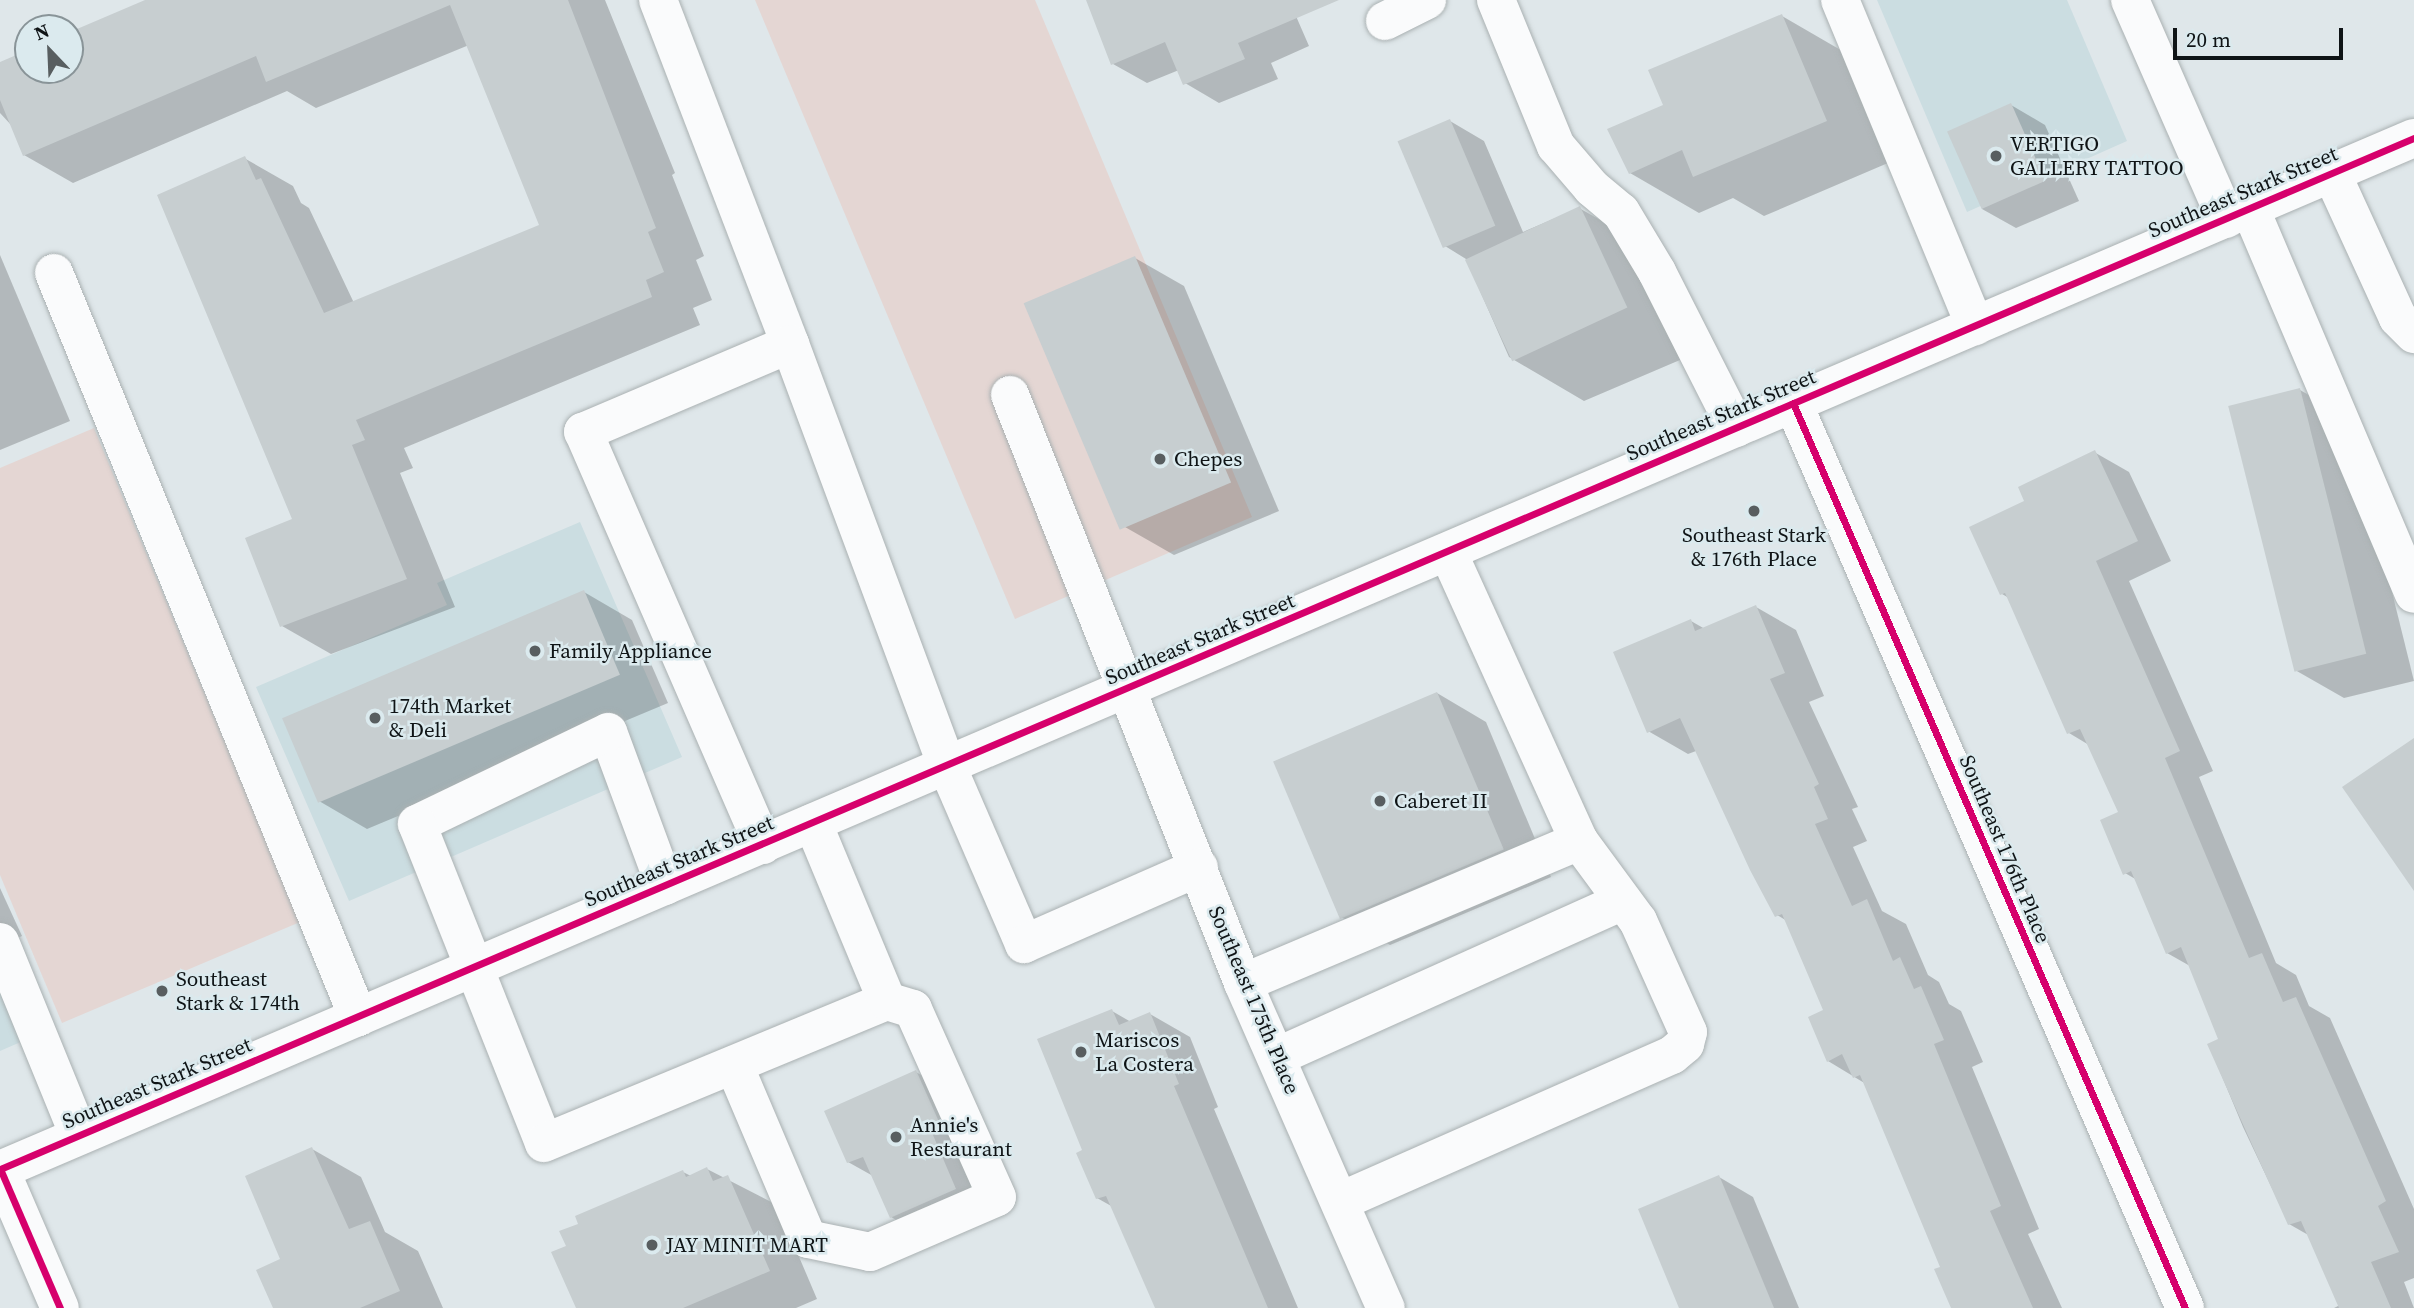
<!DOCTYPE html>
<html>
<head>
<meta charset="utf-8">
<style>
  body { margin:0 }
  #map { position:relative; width:2414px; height:1308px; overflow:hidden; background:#dfe7ea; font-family:"Source Serif 4",serif }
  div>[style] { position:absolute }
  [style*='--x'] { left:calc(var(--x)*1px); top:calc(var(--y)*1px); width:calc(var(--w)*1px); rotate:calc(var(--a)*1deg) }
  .built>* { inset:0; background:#cbdde1 }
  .green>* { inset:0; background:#e4d6d3 }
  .shadow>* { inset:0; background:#0003 }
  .building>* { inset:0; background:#c7ced0; transform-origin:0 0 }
  .roads { filter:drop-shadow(0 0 2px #aab1b2) drop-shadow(0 0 2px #aab1b2) }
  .minor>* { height:38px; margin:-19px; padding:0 19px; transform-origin:19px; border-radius:19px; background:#fafbfc }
  .major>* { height:38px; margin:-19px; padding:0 19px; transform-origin:19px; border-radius:19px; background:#fafbfc }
  .cycleway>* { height:7px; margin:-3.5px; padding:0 3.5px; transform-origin:3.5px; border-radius:3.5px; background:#d6006c }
  .dots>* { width:19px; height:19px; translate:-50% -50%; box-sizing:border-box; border:4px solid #dbeaee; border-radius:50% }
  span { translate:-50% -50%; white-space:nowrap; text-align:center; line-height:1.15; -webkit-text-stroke:5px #dbeaee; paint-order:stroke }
  .poi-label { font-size:21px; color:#0f1416 }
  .left { translate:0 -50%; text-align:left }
  .street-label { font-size:21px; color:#0f1416 }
  .north { position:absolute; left:14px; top:14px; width:70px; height:70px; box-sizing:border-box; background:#dbeaee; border:2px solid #899498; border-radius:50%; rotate:337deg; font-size:19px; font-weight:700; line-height:28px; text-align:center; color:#0f1416 }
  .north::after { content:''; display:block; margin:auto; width:24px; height:32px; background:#585e60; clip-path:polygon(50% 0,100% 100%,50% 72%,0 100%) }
  .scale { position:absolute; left:2173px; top:28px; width:170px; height:32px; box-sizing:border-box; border:4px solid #0f1416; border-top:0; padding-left:9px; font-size:21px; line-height:24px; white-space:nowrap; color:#0f1416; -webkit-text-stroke:5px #dbeaee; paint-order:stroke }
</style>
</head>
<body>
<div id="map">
  <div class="built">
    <i style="clip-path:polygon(1877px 0,2067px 0,2127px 141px,1967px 212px)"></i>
    <i style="clip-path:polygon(580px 522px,682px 757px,349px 901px,256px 687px,447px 605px,437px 583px)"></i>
    <i style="clip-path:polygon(0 987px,23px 1041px,0 1051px)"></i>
  </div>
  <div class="green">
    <i style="clip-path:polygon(755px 0,1035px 0,1252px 517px,1015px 619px)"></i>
    <i style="clip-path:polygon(94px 428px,300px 922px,62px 1023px,0 875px,0 468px)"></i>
  </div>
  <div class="shadow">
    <i style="clip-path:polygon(149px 0,605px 0,675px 173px,672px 175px,704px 256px,696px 260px,712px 300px,693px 308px,700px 325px,404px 448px,413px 468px,400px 473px,455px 607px,331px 654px,282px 626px,295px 520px,244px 158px,293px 186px,301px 203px,309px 208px,354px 303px,541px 226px,469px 45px,316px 108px,287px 91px,73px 183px,24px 155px,12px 126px,0 113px,0 64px,28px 52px,28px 70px,70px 70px,70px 34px)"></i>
    <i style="clip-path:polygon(1114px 0,1289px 0,1309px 46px,1271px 63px,1278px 79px,1219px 103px,1185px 83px,1179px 70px,1147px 83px,1113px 64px)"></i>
    <i style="clip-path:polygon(1782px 16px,1851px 56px,1895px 160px,1764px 216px,1733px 198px,1699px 213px,1630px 173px,1665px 106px)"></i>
    <i style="clip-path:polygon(2011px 105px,2045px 125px,2079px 201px,2016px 228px,1982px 209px)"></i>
    <i style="clip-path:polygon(1450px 121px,1484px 141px,1523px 232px,1579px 208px,1655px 251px,1701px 351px,1584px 401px,1509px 357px,1466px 259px,1445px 246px)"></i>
    <i style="clip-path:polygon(0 255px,70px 421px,0 450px)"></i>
    <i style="clip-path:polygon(1135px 258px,1184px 286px,1279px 511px,1174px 555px,1125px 527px)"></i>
    <i style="clip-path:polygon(2300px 390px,2349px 418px,2414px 681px,2344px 698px,2295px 670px)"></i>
    <i style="clip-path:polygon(2094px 452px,2129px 472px,2171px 561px,2129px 581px,2213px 771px,2199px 777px,2276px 963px,2296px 975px,2309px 1006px,2330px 1018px,2414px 1209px,2414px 1278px,2404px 1282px,2414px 1308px,2334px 1308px,2340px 1305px,2310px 1236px,2289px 1224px,2243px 1127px,2209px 1045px,2221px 1040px,2190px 966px,2167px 953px,2137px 880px,2125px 873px,2120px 813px,2089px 745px,2069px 733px,2009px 598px,2002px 594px,2027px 502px)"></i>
    <i style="clip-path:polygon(584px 592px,632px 620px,668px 703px,367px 829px,319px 801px)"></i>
    <i style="clip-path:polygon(1756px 607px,1796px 630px,1824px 696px,1809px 702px,1858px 807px,1852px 809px,1867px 841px,1853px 847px,1882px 911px,1906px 924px,1928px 975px,1939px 982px,1949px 1004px,1961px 1011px,1983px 1062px,1972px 1067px,2039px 1229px,2028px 1234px,2062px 1308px,1953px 1308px,1942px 1268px,1866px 1084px,1828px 1061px,1825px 1011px,1787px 921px,1777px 915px,1696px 751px,1688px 754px,1648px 731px,1691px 621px,1705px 629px)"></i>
    <i style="clip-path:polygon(1437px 693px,1486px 722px,1551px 877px,1390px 945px,1341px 917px)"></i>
    <i style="clip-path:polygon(0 888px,22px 936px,0 946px)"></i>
    <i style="clip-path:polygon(1112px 1011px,1131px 1022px,1150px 1014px,1190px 1037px,1218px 1107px,1214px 1109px,1298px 1308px,1173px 1308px,1113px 1207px,1097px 1198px,1085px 1151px)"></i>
    <i style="clip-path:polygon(916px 1072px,950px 1091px,989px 1208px,925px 1236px,891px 1217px,873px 1176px,848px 1162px)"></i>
    <i style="clip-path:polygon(312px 1149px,361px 1177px,385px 1232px,418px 1251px,443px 1308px,275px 1308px,282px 1260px)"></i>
    <i style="clip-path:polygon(707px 1169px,777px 1205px,817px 1299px,796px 1308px,578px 1308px,568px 1247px,581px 1225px,683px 1172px,691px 1176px)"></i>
    <i style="clip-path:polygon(1719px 1177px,1753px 1197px,1799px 1308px,1681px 1308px)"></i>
  </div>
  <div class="building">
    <i style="clip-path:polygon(145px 0,568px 0,656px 228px,648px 232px,664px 272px,646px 280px,652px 297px,356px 420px,365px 440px,352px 445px,407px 579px,280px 627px,245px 538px,292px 519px,157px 195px,245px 156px,256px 180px,261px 178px,324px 313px,539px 225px,450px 5px,266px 82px,256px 56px,23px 156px,0 100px,0 62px,28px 50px,28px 70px,70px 70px,70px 32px)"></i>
    <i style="clip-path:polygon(1086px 0,1339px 0,1238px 43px,1245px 59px,1183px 85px,1165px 42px,1111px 65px)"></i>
    <i style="clip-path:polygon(1782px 14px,1827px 121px,1693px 177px,1682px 150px,1629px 174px,1607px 129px,1663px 105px,1648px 70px)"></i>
    <i style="left:2011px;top:103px;width:85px;height:70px;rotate:66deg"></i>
    <i style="left:1450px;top:119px;width:116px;height:57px;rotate:67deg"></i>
    <i style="left:1580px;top:206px;width:112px;height:127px;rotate:65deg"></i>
    <i style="left:1135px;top:256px;width:246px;height:121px;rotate:67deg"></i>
    <i style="left:2300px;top:388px;width:274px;height:74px;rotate:76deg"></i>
    <i style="clip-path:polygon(2095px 450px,2138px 541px,2096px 561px,2180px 751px,2165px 758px,2249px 958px,2262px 953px,2283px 1002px,2296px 997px,2386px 1201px,2378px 1206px,2399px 1252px,2371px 1262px,2391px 1308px,2339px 1308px,2301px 1221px,2288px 1225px,2207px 1044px,2218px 1039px,2181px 947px,2166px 954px,2131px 871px,2123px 875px,2100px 820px,2118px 812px,2080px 729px,2067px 734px,2005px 593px,2000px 595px,1969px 527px,2024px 501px,2018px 487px)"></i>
    <i style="left:584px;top:590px;width:92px;height:328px;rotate:67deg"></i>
    <i style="clip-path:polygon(1756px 605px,1785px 673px,1770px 679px,1819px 784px,1814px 787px,1828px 819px,1815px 824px,1852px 906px,1867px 899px,1893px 961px,1900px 957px,1914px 989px,1921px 986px,1944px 1040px,1934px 1044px,2001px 1206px,1990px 1211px,2033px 1308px,1951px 1308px,1934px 1269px,1940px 1267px,1860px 1075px,1853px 1078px,1842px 1054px,1827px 1062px,1808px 1017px,1823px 1010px,1782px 914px,1775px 917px,1750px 870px,1680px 718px,1647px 733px,1613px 652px,1691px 619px,1695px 631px)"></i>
    <i style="left:1437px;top:692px;width:171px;height:178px;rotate:67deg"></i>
    <i style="clip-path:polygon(2414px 738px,2414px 891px,2342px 787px)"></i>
    <i style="clip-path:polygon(1112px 1009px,1119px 1025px,1150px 1012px,1179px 1084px,1174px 1086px,1268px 1308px,1155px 1308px,1106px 1196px,1096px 1199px,1076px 1153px,1082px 1150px,1037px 1039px)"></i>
    <i style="clip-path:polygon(916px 1070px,940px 1124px,930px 1128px,956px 1189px,890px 1218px,863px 1157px,847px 1163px,824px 1111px)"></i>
    <i style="clip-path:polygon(312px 1147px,349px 1229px,370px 1221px,400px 1291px,360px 1308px,273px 1308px,256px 1270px,280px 1259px,245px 1176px)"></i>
    <i style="clip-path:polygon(707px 1167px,713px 1181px,728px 1175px,770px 1271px,683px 1308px,576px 1308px,551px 1252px,566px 1246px,559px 1231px,578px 1224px,575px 1216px,683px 1170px,686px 1177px)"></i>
    <i style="clip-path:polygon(1719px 1175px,1774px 1308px,1679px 1308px,1638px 1209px)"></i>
  </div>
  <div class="roads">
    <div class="minor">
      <i style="--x:658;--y:0;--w:368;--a:69"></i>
      <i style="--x:1496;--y:0;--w:158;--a:67.7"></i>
      <i style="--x:1556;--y:146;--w:55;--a:49.4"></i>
      <i style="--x:1592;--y:188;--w:38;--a:40"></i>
      <i style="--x:1621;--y:212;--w:70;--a:59"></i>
      <i style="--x:1657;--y:272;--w:175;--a:63.1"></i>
      <i style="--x:1840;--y:0;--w:353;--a:67.5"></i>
      <i style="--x:2130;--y:0;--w:239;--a:66.3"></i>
      <i style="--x:1385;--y:21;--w:47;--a:-26.6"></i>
      <i style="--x:2332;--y:174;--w:158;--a:65.4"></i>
      <i style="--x:2398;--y:318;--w:23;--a:45"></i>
      <i style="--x:2250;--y:208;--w:419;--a:67"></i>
      <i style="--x:54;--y:273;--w:804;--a:67.77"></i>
      <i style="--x:1010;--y:395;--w:632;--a:68.38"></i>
      <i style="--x:1243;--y:983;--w:355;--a:66.3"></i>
      <i style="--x:1793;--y:403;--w:986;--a:66.58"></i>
      <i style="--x:763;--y:845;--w:451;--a:-113.5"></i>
      <i style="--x:583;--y:432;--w:225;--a:-23"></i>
      <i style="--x:790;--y:344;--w:450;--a:69.6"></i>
      <i style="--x:947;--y:766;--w:194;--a:66.6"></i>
      <i style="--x:1024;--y:944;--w:191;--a:-23.7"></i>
      <i style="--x:665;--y:886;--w:164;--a:-110.3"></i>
      <i style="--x:608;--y:732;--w:212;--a:154.3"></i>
      <i style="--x:417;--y:824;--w:343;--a:68.3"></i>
      <i style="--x:544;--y:1143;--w:371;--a:-22.5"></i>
      <i style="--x:887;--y:1001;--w:193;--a:-112.6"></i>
      <i style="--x:0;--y:942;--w:209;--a:67.8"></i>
      <i style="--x:1243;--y:983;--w:365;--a:-22.9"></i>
      <i style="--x:1579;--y:841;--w:317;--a:-114.4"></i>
      <i style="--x:1276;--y:1057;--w:380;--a:-24.2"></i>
      <i style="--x:734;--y:1065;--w:189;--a:67"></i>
      <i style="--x:808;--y:1239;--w:63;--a:11.8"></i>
      <i style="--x:870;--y:1252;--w:138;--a:-23.4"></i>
      <i style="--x:997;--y:1197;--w:206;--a:-114.1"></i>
      <i style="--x:913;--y:1009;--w:27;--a:-163"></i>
      <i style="--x:0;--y:1169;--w:151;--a:66.7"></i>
      <i style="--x:1341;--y:1201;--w:362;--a:-23.8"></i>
      <i style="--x:1672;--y:1055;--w:17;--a:-40"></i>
      <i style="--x:1685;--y:1044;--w:12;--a:-76"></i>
      <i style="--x:1688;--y:1032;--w:122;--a:-114.2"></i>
      <i style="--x:1638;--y:921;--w:99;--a:-126.4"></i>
    </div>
    <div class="major">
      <i style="--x:0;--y:1170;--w:2625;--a:-23.15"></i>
    </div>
  </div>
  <div class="cycleway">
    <i style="--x:1793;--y:403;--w:986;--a:66.58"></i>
    <i style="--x:60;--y:1308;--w:151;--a:-113.3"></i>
    <i style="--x:0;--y:1169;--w:2625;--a:-23.13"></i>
  </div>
  <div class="dots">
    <i style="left:1996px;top:156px;background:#585e60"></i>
    <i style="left:1160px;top:459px;background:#585e60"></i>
    <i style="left:1754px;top:511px;background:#585e60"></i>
    <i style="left:535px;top:651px;background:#585e60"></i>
    <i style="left:375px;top:718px;background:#585e60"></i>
    <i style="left:1380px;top:801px;background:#585e60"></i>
    <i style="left:162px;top:991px;background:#585e60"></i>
    <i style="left:1081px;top:1052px;background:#585e60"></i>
    <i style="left:896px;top:1137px;background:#585e60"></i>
    <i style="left:652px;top:1245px;background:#585e60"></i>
  </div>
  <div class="poi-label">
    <span class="left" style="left:2010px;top:156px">VERTIGO<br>GALLERY TATTOO</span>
    <span class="left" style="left:1174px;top:459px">Chepes</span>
    <span style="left:1754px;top:547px">Southeast Stark<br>&amp; 176th Place</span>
    <span class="left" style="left:549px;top:651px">Family Appliance</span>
    <span class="left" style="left:389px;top:718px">174th Market<br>&amp; Deli</span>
    <span class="left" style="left:1394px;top:801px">Caberet II</span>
    <span class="left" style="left:176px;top:991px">Southeast<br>Stark &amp; 174th</span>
    <span class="left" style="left:1095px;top:1052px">Mariscos<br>La Costera</span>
    <span class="left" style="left:910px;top:1137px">Annie's<br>Restaurant</span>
    <span class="left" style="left:666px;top:1245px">JAY MINIT MART</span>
  </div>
  <div class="street-label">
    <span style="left:2243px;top:192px;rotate:-23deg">Southeast Stark Street</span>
    <span style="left:1721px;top:415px;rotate:-23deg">Southeast Stark Street</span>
    <span style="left:1200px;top:639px;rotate:-23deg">Southeast Stark Street</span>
    <span style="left:2005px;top:849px;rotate:67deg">Southeast 176th Place</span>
    <span style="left:679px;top:861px;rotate:-23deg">Southeast Stark Street</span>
    <span style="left:1254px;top:1000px;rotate:67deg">Southeast 175th Place</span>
    <span style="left:157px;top:1083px;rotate:-23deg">Southeast Stark Street</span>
  </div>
  <div class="north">N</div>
  <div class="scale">20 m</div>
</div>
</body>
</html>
